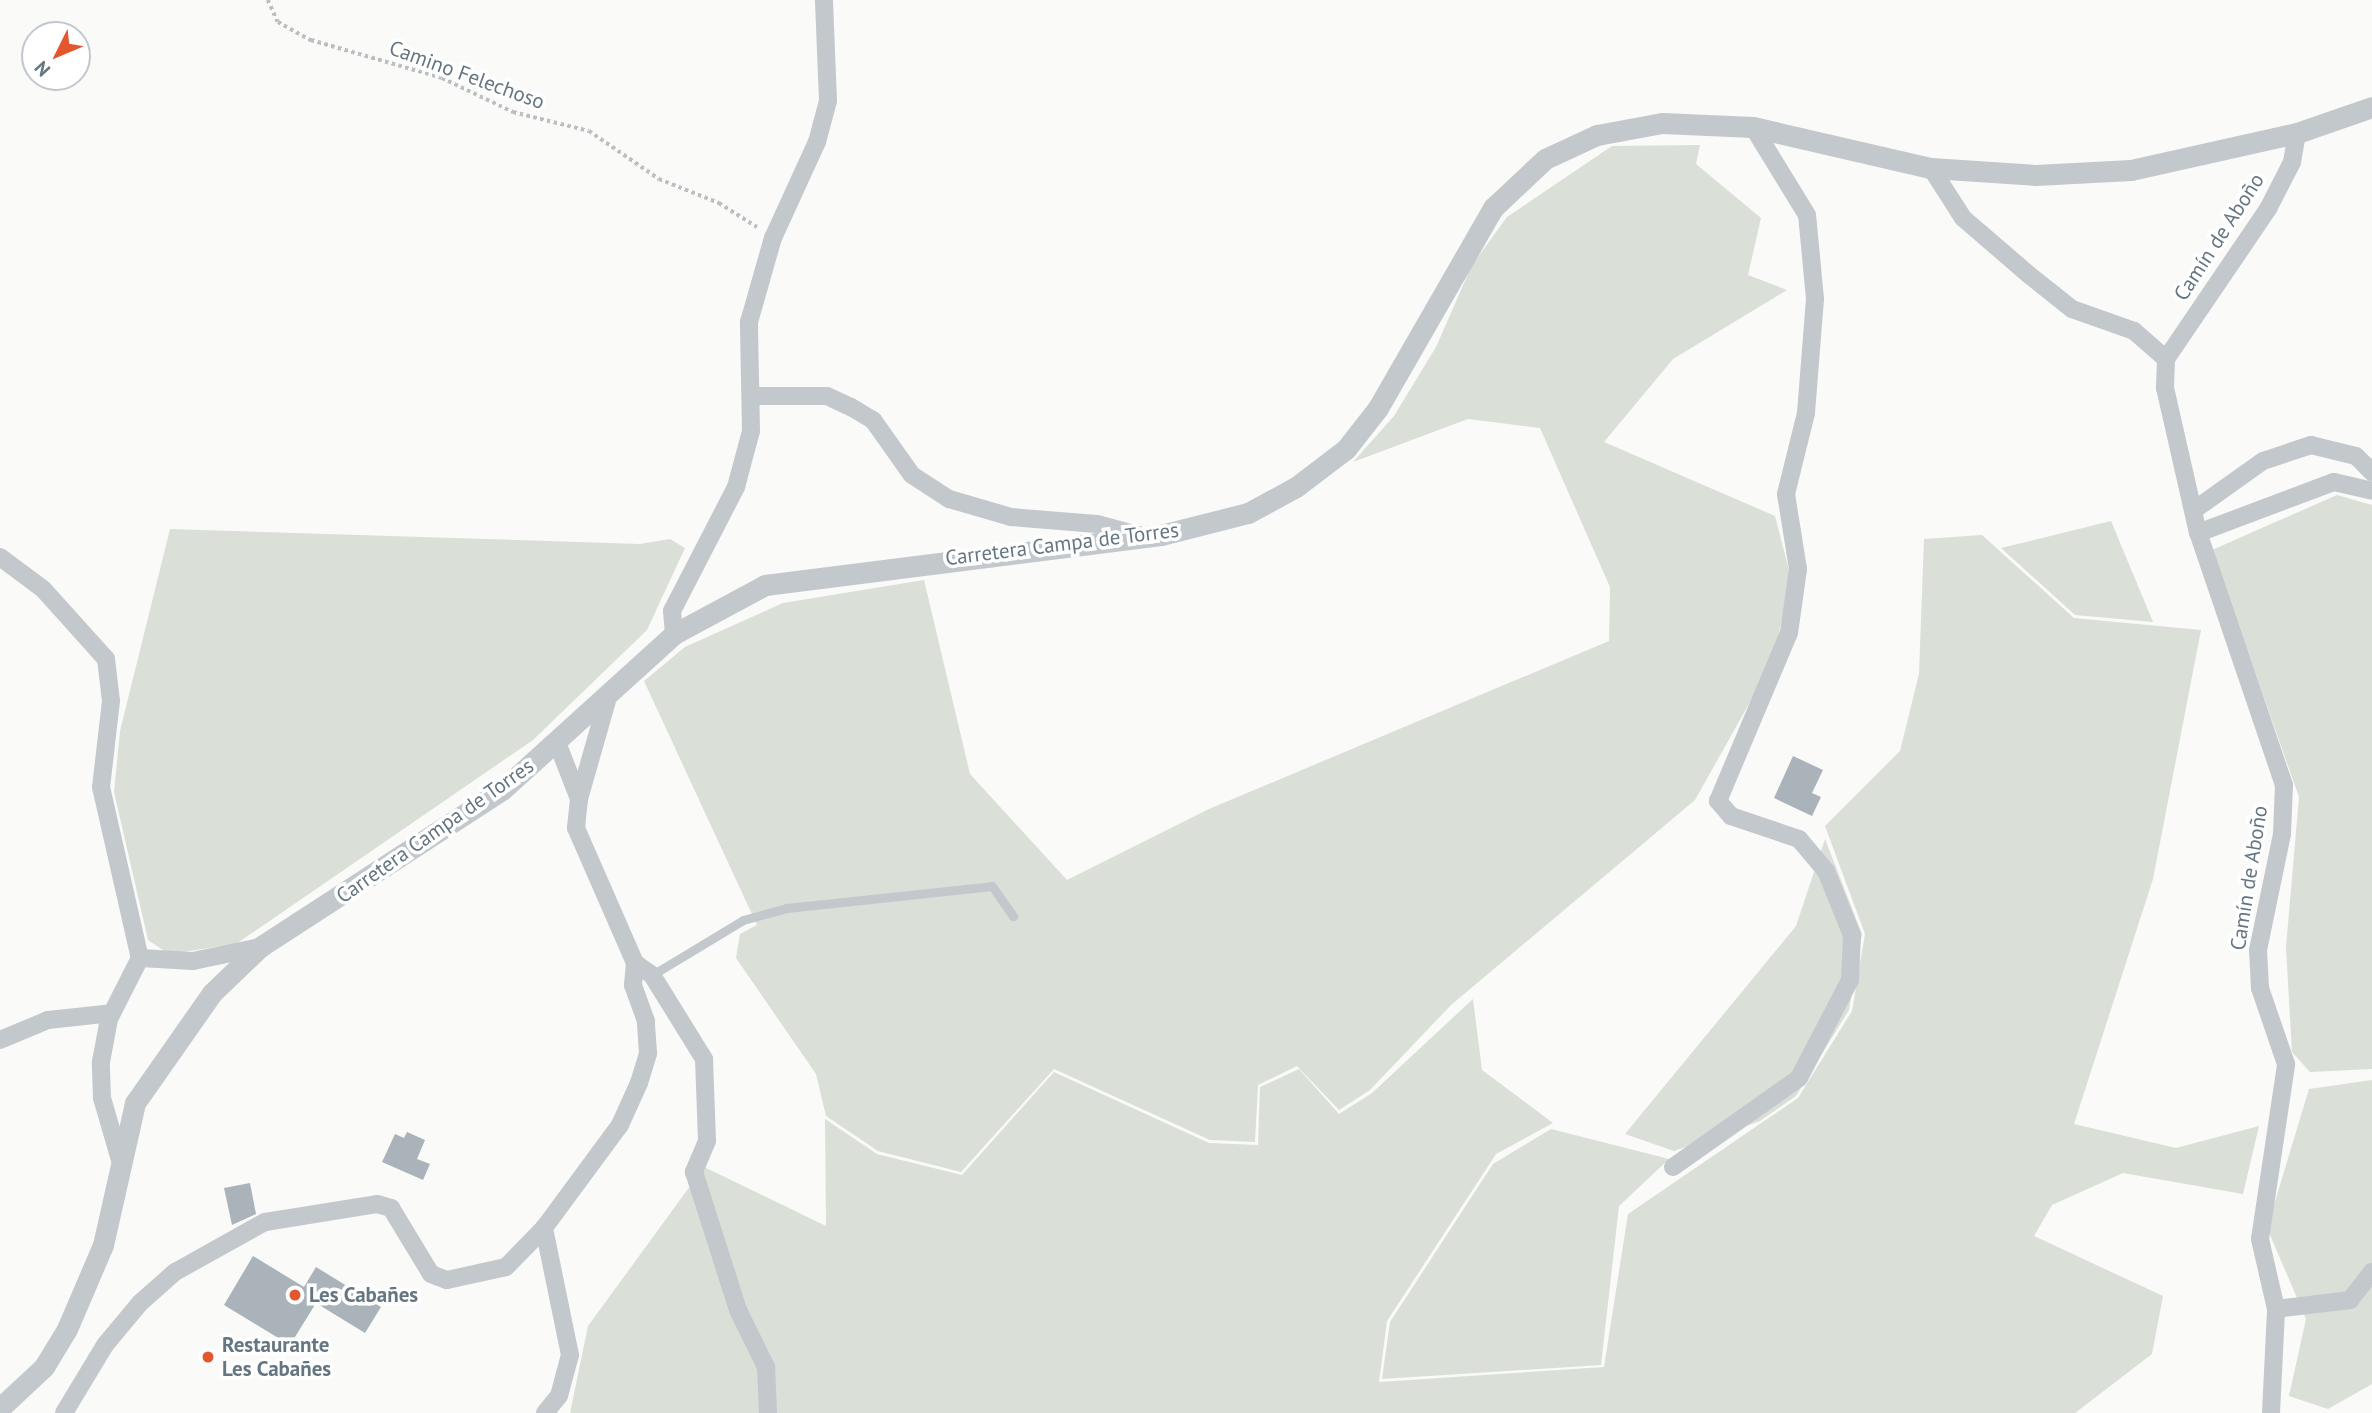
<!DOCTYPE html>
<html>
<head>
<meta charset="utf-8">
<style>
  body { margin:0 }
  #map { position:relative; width:2372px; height:1413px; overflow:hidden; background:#fafaf8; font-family:"PT Sans",sans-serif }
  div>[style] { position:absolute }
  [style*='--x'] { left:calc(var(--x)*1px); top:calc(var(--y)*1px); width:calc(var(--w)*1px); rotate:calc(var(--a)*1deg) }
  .green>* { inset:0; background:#dadfd7 }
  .building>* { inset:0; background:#aab3b9 }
  .path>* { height:3.5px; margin-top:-1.75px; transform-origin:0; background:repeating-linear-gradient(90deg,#bbbfc2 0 3.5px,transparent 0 7px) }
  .service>* { height:9px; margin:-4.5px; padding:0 4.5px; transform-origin:4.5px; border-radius:4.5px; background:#c3c8cc }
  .minor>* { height:18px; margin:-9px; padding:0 9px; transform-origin:9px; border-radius:9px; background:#c3c8cc }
  .tertiary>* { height:21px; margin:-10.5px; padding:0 10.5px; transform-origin:10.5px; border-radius:10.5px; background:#c3c8cc }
  .dots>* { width:19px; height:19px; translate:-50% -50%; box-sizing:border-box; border:4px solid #fff; border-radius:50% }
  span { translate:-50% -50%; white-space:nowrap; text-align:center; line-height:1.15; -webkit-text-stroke:7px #fff; paint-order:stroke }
  .street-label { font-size:21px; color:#657683 }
  .poi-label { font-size:21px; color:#657683; font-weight:700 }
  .left { translate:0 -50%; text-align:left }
  .north { position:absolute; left:21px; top:21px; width:70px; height:70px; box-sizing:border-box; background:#fff; border:2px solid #c1c8cd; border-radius:50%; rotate:227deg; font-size:19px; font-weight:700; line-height:28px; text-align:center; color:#657683 }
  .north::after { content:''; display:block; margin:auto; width:24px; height:32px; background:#e4572e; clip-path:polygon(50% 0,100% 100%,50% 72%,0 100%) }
</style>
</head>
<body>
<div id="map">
  <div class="green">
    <i style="clip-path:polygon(1700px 145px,1696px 164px,1761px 218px,1748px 275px,1787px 290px,1673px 359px,1604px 442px,1775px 516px,1791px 578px,1773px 661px,1695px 800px,1451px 1005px,1370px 1090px,1339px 1110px,1297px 1066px,1258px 1085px,1255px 1142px,1210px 1140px,1054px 1069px,961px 1172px,878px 1151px,826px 1116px,816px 1074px,736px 958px,740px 934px,757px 925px,644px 681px,685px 647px,783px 603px,924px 580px,970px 774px,1067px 880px,1209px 809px,1609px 641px,1610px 587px,1540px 428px,1468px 419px,1353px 462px,1394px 416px,1436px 347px,1472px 265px,1507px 217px,1612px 146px)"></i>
    <i style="clip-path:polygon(2337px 495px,2372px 505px,2372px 1069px,2310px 1072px,2292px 1052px,2286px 947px,2299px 797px,2212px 550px)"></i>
    <i style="clip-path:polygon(2111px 521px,2153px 622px,2075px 615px,2001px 548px)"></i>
    <i style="clip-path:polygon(170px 529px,640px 544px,670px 539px,685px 548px,647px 630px,533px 740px,236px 944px,169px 954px,148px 940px,114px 792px,120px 731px)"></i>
    <i style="clip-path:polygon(1982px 535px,2074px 618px,2201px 630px,2153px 879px,2074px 1124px,2176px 1148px,2259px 1126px,2243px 1194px,2123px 1173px,2052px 1205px,2034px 1236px,2163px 1296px,2152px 1354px,2075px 1413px,570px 1413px,588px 1326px,704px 1167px,826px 1226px,825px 1119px,877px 1154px,962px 1175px,1054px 1072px,1209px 1143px,1258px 1145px,1260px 1087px,1299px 1069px,1339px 1114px,1372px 1093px,1473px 999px,1482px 1070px,1553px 1123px,1496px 1154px,1387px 1321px,1379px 1382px,1604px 1367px,1628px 1214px,1798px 1098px,1852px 1011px,1865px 934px,1825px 826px,1900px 751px,1919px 674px,1924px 539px)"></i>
    <i style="clip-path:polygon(1825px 839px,1862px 934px,1849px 1010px,1796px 1096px,1760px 1121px,1674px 1151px,1625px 1134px,1796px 926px)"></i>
    <i style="clip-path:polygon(2372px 1080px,2372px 1384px,2328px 1409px,2289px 1396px,2306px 1319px,2267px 1228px,2309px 1089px)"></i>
    <i style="clip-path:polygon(1551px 1129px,1669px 1159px,1619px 1206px,1601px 1365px,1382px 1379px,1390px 1322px,1493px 1164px)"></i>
  </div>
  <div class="building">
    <i style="clip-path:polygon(1793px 756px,1823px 770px,1812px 793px,1821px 797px,1812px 816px,1774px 798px)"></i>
    <i style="clip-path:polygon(407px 1132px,425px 1140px,417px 1159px,430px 1164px,423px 1180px,382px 1162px,395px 1134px,404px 1138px)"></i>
    <i style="clip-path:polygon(250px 1183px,256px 1214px,232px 1225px,224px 1188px)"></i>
    <i style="clip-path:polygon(253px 1256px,304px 1287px,316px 1267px,381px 1307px,365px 1333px,316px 1303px,290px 1345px,224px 1305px)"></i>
  </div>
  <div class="path">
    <i style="--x:268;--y:0;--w:24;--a:66"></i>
    <i style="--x:278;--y:22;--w:38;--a:29"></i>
    <i style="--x:311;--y:40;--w:136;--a:16.2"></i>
    <i style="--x:442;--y:78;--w:79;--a:25.6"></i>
    <i style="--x:513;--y:112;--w:78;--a:14"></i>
    <i style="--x:589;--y:131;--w:85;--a:34.4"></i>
    <i style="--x:659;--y:179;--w:65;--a:21.8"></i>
    <i style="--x:719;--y:203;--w:45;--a:32.3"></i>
  </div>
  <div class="service">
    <i style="--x:652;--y:975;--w:106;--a:-31.1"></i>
    <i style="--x:743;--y:920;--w:46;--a:-15.3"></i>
    <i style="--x:787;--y:908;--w:206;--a:-6.1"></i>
    <i style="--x:992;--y:886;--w:37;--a:55"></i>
  </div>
  <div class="minor">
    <i style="--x:1931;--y:168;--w:59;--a:57.4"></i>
    <i style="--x:1963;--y:218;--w:86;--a:40.7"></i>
    <i style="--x:2028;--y:274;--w:56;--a:38.5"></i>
    <i style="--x:2072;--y:309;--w:66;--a:19.5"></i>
    <i style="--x:2134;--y:331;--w:43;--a:41.2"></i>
    <i style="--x:754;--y:396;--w:73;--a:0"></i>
    <i style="--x:827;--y:396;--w:26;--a:25"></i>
    <i style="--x:851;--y:407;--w:26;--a:31"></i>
    <i style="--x:873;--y:420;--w:67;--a:54.7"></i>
    <i style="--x:912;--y:475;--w:44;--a:33"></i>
    <i style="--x:949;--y:499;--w:65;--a:16.2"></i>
    <i style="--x:1011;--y:517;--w:86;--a:4.7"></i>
    <i style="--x:1097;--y:524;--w:47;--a:14.9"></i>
    <i style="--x:2194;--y:510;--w:85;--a:-35.4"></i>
    <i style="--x:2263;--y:461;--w:51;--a:-18.4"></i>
    <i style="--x:2311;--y:445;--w:46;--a:13.7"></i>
    <i style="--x:2356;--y:456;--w:23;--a:45"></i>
    <i style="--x:2198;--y:533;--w:145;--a:-20.6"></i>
    <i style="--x:2334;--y:482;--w:39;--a:13"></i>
    <i style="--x:0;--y:557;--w:54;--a:36.7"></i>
    <i style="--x:43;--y:589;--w:94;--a:48"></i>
    <i style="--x:106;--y:659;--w:42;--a:83.2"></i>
    <i style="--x:111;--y:701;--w:87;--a:96.6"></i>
    <i style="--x:101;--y:787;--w:175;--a:77.2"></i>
    <i style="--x:140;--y:958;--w:53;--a:3.2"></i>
    <i style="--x:193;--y:961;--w:68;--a:-11.8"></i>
    <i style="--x:674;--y:634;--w:23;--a:-95"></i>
    <i style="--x:672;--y:611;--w:140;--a:-62.7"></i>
    <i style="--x:736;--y:487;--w:58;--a:-75"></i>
    <i style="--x:751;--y:431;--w:109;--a:-91.1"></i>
    <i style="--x:749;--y:322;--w:87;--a:-74.1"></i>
    <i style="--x:773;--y:238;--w:106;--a:-65.4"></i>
    <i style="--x:817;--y:142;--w:42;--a:-75"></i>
    <i style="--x:828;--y:101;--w:101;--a:-92.3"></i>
    <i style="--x:558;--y:745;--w:58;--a:68.7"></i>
    <i style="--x:579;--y:799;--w:29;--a:96"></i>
    <i style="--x:576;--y:828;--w:147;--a:66.4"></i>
    <i style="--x:579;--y:799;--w:106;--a:-74.1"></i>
    <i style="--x:635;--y:963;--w:21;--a:35"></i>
    <i style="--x:652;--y:975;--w:99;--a:58.2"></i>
    <i style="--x:704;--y:1059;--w:82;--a:87.9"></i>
    <i style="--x:707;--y:1141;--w:34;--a:113"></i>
    <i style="--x:694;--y:1172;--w:145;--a:72.3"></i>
    <i style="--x:738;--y:1310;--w:64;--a:63.8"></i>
    <i style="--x:766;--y:1367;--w:46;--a:87.5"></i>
    <i style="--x:0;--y:1040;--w:52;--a:-22.6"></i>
    <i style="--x:48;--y:1020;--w:64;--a:-6.2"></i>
    <i style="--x:120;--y:1160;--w:65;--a:-106.2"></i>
    <i style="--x:102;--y:1098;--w:36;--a:-92"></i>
    <i style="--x:101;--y:1062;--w:44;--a:-79.5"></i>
    <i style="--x:109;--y:1019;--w:68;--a:-63.1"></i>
    <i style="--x:1673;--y:1167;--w:154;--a:-35.2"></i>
    <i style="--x:1799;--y:1078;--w:110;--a:-62.5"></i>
    <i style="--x:1850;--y:980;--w:45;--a:-87.5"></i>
    <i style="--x:1852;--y:935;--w:69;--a:-112.1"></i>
    <i style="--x:1826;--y:871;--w:42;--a:-130.2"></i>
    <i style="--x:1799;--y:839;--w:72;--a:-161.3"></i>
    <i style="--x:1731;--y:816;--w:20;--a:-131"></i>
    <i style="--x:1718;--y:801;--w:182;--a:-67.1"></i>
    <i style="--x:1789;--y:633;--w:65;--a:-82"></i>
    <i style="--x:1798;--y:569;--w:76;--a:-99.1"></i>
    <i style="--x:1786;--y:494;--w:83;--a:-76.1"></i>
    <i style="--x:1806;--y:413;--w:114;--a:-85.5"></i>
    <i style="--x:1815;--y:299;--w:84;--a:-95.4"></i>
    <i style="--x:1807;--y:215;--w:103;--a:-121.5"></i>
    <i style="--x:2276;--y:1309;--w:75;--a:-6.9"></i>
    <i style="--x:2350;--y:1300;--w:36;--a:-52"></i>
    <i style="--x:64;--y:1413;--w:79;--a:-58.9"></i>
    <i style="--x:105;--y:1345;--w:55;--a:-50.2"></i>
    <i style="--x:140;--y:1303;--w:47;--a:-41.5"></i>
    <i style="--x:175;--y:1272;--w:103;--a:-29.1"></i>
    <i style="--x:265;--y:1222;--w:113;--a:-9.1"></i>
    <i style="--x:377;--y:1204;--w:15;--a:16"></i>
    <i style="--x:391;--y:1208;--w:77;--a:58.8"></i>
    <i style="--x:431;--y:1274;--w:17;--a:21"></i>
    <i style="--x:447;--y:1280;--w:60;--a:-12.4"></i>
    <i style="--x:506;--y:1267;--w:54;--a:-45.7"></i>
    <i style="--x:545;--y:1413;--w:22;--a:-51"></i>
    <i style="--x:559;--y:1396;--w:42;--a:-75"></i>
    <i style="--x:570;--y:1355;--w:130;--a:-101.6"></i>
    <i style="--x:544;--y:1228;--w:128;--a:-53.6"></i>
    <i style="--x:620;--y:1125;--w:46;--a:-65.7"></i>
    <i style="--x:639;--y:1083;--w:31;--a:-73"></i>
    <i style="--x:648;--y:1053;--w:32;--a:-94"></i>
    <i style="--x:646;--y:1021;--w:38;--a:-110"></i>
    <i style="--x:633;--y:985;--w:22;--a:-85"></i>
    <i style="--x:2271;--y:1413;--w:104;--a:-87.2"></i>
    <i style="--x:2276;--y:1309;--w:72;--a:-102.9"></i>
    <i style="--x:2260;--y:1239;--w:177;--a:-81.5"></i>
    <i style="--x:2286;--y:1064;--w:80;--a:-108.9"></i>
    <i style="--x:2260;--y:988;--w:38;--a:-93"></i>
    <i style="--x:2258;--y:950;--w:118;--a:-78.3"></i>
    <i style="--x:2282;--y:834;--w:49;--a:-87.7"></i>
    <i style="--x:2284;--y:785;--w:266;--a:-108.8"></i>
    <i style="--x:2198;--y:533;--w:149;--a:-102.8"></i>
    <i style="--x:2165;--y:388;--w:29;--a:-88"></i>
    <i style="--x:2166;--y:359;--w:181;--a:-55.8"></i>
    <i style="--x:2268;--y:209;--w:53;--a:-62.9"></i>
    <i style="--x:2292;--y:162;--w:29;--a:-80"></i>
  </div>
  <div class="tertiary">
    <i style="--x:0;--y:1408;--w:60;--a:-43"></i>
    <i style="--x:44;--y:1367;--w:44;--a:-58.8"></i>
    <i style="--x:67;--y:1329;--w:91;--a:-66.8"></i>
    <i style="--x:103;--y:1245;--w:146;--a:-77.3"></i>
    <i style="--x:135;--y:1103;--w:134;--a:-55"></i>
    <i style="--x:212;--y:993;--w:66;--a:-43.8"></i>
    <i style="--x:260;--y:947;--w:288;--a:-33"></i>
    <i style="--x:502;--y:790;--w:232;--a:-42.2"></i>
    <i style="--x:674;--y:634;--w:103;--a:-28.3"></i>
    <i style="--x:765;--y:585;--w:399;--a:-7.2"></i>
    <i style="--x:1161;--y:535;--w:90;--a:-14.2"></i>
    <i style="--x:1248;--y:513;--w:55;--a:-28.4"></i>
    <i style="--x:1296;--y:487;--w:63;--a:-37.2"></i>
    <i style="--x:1346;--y:449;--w:52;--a:-52"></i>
    <i style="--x:1378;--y:408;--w:231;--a:-60.1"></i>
    <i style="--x:1493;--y:208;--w:71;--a:-43.3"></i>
    <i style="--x:1545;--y:159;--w:57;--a:-24.8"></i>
    <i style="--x:1597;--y:135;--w:66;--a:-10.5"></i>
    <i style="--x:1662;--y:123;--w:91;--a:2.5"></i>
    <i style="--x:1753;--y:127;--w:183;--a:13"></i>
    <i style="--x:1931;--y:168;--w:105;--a:3.8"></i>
    <i style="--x:2036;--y:175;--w:95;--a:-3"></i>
    <i style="--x:2131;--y:170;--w:170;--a:-12.6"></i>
    <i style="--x:2297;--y:133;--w:79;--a:-19.1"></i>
  </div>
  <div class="dots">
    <i style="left:295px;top:1295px;background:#e4572e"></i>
    <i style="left:208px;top:1357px;background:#e4572e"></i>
  </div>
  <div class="street-label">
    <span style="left:467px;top:75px;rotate:20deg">Camino Felechoso</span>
    <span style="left:2219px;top:237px;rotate:-57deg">Camín de Aboño</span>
    <span style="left:1062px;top:544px;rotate:-7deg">Carretera Campa de Torres</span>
    <span style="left:435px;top:831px;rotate:-35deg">Carretera Campa de Torres</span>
    <span style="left:2249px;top:878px;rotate:-81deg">Camín de Aboño</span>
  </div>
  <div class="poi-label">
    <span class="left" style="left:309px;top:1295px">Les Cabañes</span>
    <span class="left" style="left:222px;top:1357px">Restaurante<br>Les Cabañes</span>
  </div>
  <div class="north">N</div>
</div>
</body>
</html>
